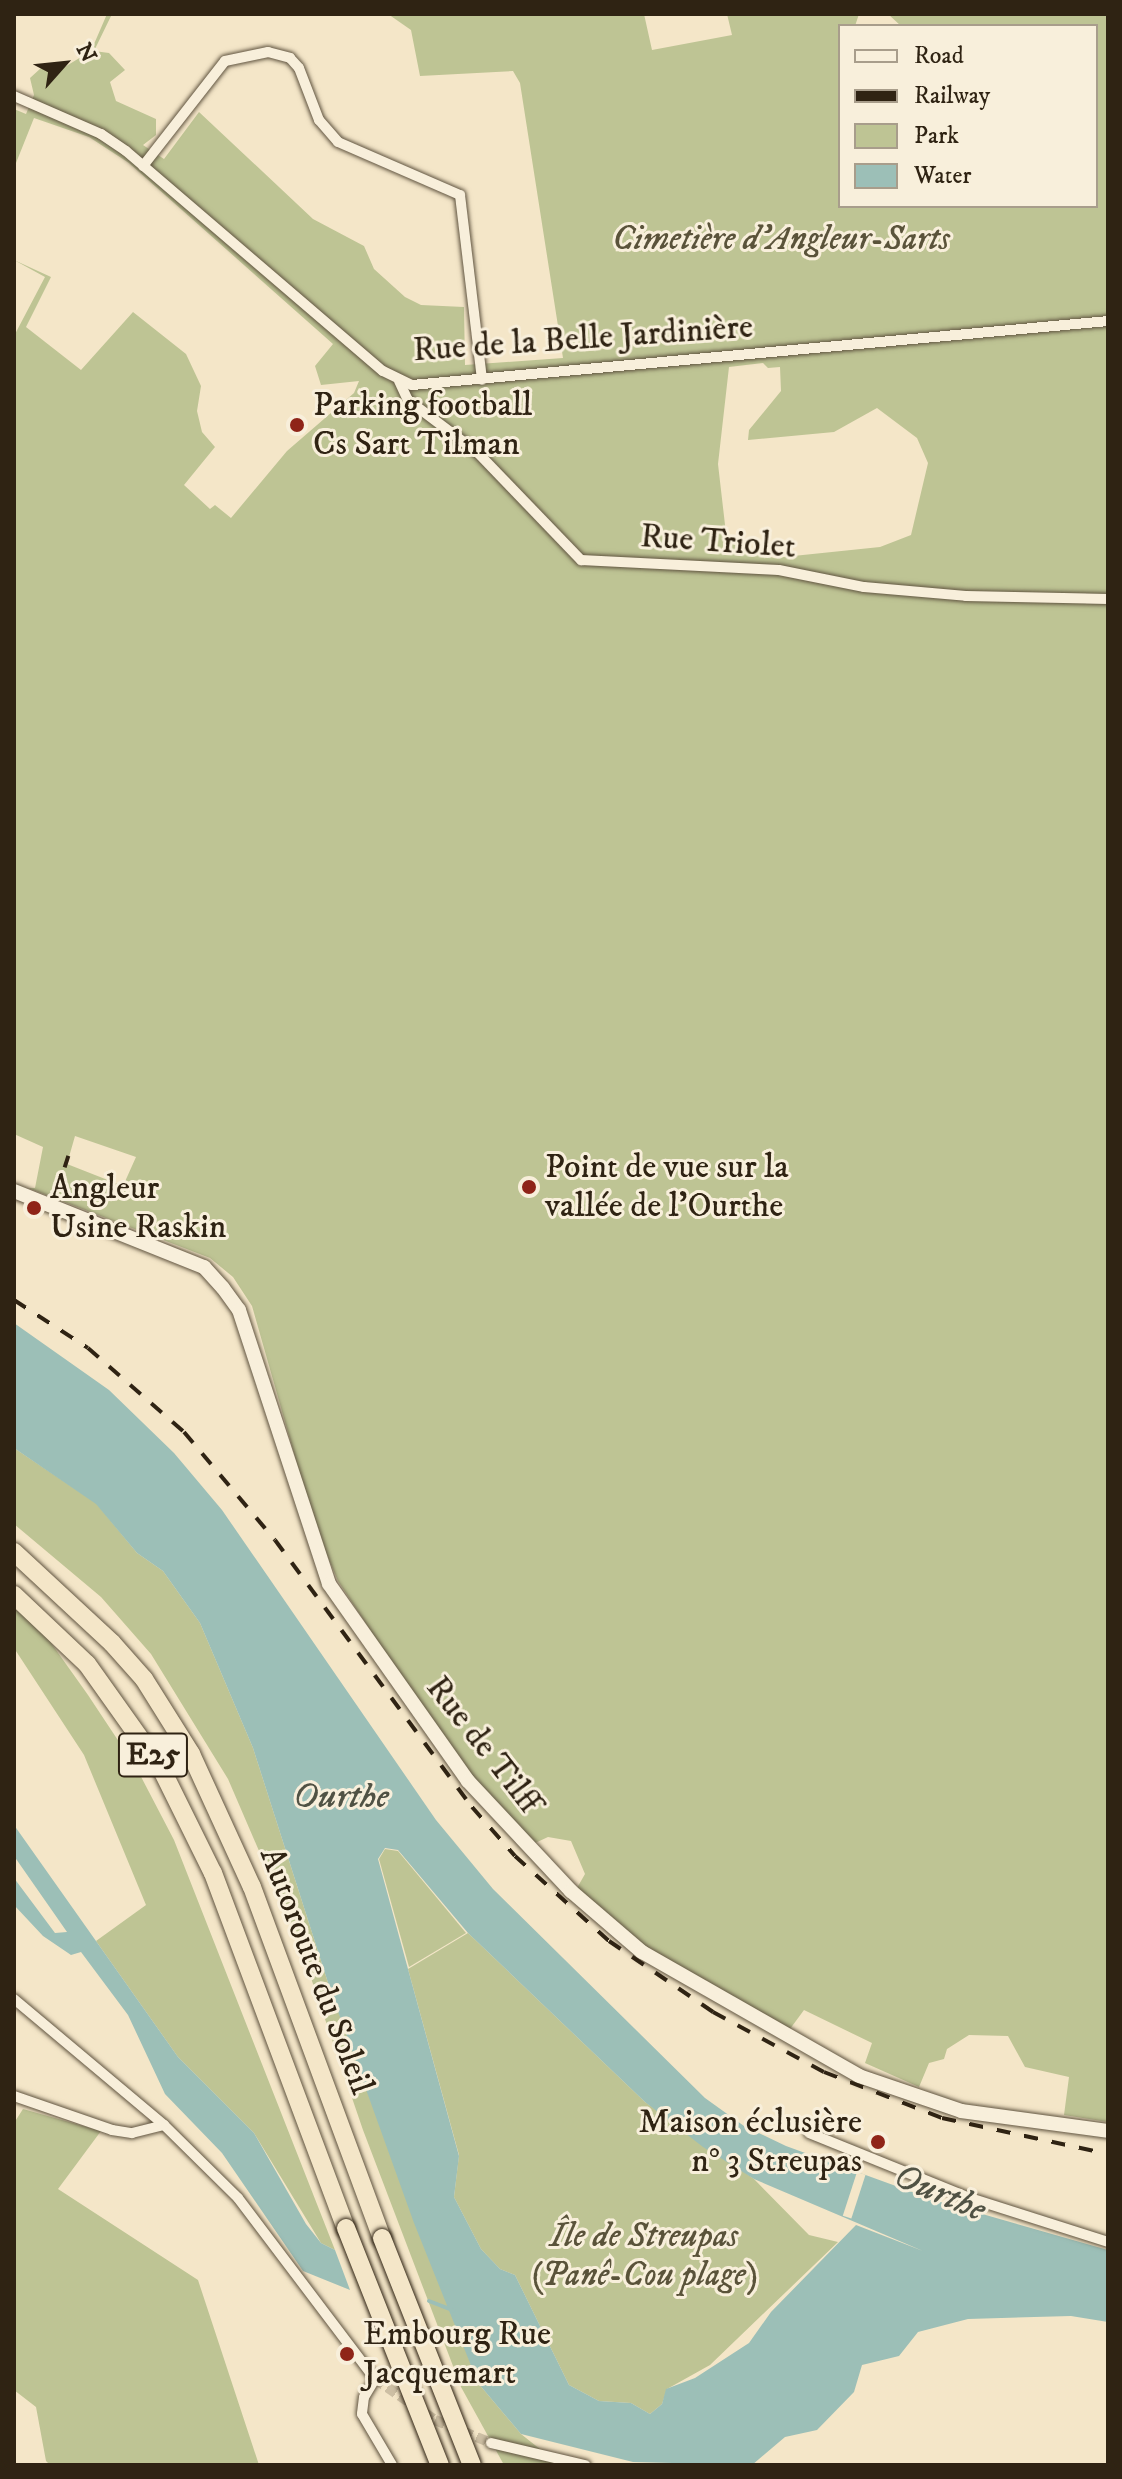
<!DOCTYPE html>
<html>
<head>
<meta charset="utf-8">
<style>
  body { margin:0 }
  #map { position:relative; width:1122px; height:2479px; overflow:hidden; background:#f4e6c8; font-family:"IM FELL DW Pica",serif }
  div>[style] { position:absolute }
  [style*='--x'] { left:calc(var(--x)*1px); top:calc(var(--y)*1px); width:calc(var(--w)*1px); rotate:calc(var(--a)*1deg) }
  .green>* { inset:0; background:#bec494 }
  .water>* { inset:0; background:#9cbfb7 }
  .pier>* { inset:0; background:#f4e6c8; transform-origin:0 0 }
  .stream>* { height:4px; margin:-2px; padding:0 2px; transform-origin:2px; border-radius:2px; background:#9cbfb7 }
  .minor-tunnel>* { height:10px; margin-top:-5px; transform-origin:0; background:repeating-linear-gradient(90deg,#cdbfa4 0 10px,transparent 0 15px) }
  .roads { filter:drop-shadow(0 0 2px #605440) drop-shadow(0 0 2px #605440) }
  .minor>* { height:10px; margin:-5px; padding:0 5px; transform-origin:5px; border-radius:5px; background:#f8efdb }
  .secondary>* { height:14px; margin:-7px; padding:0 7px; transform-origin:7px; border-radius:7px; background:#f8efdb }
  .motorway>* { height:18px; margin:-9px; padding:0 9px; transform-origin:9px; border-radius:9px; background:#f4e6c8 }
  .rail>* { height:4px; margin-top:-2px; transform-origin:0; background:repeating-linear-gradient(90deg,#2f2313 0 14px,transparent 0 28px) }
  .bridges { filter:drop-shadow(0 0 2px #2f2313) drop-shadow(0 0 2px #2f2313) }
  .motorway-bridge>* { height:18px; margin:-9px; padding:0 9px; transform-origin:9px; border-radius:9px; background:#f4e6c8 }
  .dots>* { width:22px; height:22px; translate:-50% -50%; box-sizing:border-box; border:4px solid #f8efdb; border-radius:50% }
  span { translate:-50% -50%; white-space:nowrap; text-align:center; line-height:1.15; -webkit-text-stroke:6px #f8efdb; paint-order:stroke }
  .shield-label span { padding:2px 6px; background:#f8efdb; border:2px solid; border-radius:6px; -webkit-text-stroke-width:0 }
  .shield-label { font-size:32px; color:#2f2313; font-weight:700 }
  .park-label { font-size:34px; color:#5a533a; font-style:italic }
  .street-label { font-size:34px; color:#2f2313 }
  .poi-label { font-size:34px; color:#2f2313 }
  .left { translate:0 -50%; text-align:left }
  .right { translate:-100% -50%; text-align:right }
  .water-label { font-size:36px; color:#505244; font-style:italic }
  .frame { position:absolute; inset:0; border:16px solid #2f2313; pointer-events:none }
  .legend { position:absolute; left:838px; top:24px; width:260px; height:184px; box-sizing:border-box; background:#f8efdb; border:2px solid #a89d8b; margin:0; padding:10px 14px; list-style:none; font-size:24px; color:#2f2313 }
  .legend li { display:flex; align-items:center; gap:16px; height:40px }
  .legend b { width:40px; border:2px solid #a89d8b }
  .north { position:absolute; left:24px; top:24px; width:80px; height:80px; -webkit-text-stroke:6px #f8efdb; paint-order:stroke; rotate:63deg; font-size:22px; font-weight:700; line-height:32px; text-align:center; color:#2f2313 }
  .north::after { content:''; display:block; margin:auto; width:28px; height:36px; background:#2f2313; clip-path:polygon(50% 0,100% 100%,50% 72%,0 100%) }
</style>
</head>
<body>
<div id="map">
  <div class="green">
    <i style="clip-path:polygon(evenodd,107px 14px,112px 14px,94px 51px,109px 53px,125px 70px,110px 82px,116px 101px,156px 119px,156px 135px,143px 145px,164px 159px,199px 112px,313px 219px,364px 246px,374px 269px,405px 297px,421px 305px,464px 307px,465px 365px,563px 358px,520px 83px,513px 71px,420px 76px,411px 30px,388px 14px,644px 14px,652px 50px,732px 35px,727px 14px,859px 14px,855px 26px,840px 26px,840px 206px,1096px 206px,1096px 26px,901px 26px,888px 14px,1108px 14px,1108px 2122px,1064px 2115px,1069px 2077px,1025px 2067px,1008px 2036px,969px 2035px,947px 2049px,944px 2059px,929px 2063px,919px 2087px,865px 2063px,872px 2043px,804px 2010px,790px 2029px,644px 1947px,577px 1888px,585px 1874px,571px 1841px,548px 1837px,533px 1844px,459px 1765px,338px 1581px,315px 1527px,252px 1306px,233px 1277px,210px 1258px,28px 1188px,35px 1188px,43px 1147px,14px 1134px,14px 336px,45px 277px,14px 260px,51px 277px,26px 327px,81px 370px,133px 312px,186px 354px,201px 386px,197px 411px,202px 432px,215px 447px,184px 485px,210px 509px,215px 505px,231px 518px,287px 451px,354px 393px,359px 381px,321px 385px,315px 366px,333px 344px,129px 163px,89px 137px,34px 118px,14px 168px,14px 109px,26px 114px,34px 95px,30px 78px,41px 68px,58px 71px,91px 51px,107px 14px,763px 363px,768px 368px,780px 367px,781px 391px,749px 430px,748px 440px,834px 432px,877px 408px,917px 438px,928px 463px,911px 535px,880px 547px,774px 558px,727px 542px,718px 464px,729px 367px,763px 363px,107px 14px,75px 1136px,136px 1157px,123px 1186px,67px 1164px,75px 1136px)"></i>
    <i style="clip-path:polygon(14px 1448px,96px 1503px,137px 1553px,163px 1571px,200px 1623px,253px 1748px,331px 1992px,478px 2383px,521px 2434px,560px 2465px,504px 2465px,461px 2387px,363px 2130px,300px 1946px,228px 1779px,151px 1654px,101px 1597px,14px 1524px)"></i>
    <i style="clip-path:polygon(14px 1608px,39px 1626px,88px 1695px,137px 1769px,174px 1840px,335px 2250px,321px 2243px,254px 2133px,178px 2057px,96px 1941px,146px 1905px,84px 1755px,14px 1648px)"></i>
    <i style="clip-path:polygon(385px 1849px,398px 1851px,466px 1933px,409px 1967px,379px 1859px)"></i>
    <i style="clip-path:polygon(468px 1933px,645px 2102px,754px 2179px,809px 2235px,838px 2242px,710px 2365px,667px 2389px,662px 2404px,650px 2414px,631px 2403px,599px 2401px,569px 2385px,515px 2275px,500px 2269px,481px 2249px,454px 2197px,459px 2155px,408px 1969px)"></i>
    <i style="clip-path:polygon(23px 2109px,101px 2131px,58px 2189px,198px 2280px,259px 2465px,50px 2465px,46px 2461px,36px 2407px,14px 2390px,14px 2123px)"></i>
  </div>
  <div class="water">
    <i style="clip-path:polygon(evenodd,14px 1323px,109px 1390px,174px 1453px,222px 1510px,436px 1820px,493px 1889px,705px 2098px,744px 2126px,786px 2146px,937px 2201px,1108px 2250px,1108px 2322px,1071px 2316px,968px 2319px,918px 2332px,899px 2356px,862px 2365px,854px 2392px,817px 2430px,785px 2437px,752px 2465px,633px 2462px,521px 2434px,478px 2383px,414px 2223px,331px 1992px,253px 1748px,200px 1623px,163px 1571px,137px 1553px,96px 1504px,14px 1448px,14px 1323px,385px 1848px,398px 1850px,468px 1933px,645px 2102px,703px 2147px,754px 2179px,923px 2251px,856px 2225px,771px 2312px,749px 2343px,695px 2378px,666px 2389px,662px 2404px,650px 2414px,631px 2403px,599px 2401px,569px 2385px,515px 2275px,500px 2269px,481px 2249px,454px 2197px,459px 2156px,378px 1859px,385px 1848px)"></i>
    <i style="clip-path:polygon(14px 1825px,178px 2057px,254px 2133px,306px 2224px,321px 2243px,335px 2250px,350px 2290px,303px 2271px,222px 2153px,165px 2094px,128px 2015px,81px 1952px,71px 1955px,43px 1936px,14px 1905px,14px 1878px,55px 1933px,67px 1932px,14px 1856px)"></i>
  </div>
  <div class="pier">
    <i style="left:857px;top:2172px;width:9px;height:46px;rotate:18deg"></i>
  </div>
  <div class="stream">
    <i style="--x:429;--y:2301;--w:26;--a:21"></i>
  </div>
  <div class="minor-tunnel">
    <i style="--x:375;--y:2379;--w:73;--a:34.3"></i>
    <i style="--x:435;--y:2420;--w:61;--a:22.3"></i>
  </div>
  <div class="roads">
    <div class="minor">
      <i style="--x:14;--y:96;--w:95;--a:23.6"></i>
      <i style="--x:101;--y:134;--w:30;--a:34"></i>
      <i style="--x:126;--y:151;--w:338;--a:40.6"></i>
      <i style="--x:383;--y:371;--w:32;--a:26"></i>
      <i style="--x:412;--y:385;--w:699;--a:-5.25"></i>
      <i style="--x:143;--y:166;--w:133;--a:-52"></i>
      <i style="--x:225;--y:61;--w:44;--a:-11.8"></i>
      <i style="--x:268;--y:52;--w:23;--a:15"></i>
      <i style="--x:290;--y:58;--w:13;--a:48"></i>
      <i style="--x:299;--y:68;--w:56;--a:69"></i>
      <i style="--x:319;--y:120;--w:29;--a:49"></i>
      <i style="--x:338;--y:142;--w:133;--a:23.5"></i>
      <i style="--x:460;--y:195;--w:186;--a:83.2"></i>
      <i style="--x:399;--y:381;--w:21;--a:65"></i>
      <i style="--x:408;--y:400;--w:88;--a:37.1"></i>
      <i style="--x:478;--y:453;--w:149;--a:46.1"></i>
      <i style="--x:581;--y:560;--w:198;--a:2.9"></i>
      <i style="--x:779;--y:570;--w:87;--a:11.3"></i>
      <i style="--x:864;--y:587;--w:102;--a:5"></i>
      <i style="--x:966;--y:596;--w:142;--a:1.2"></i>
      <i style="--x:14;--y:1999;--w:196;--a:40"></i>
      <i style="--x:164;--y:2125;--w:104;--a:44.6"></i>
      <i style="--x:238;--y:2198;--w:227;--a:52.9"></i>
      <i style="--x:375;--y:2379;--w:21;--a:121"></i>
      <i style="--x:364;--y:2397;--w:17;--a:97"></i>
      <i style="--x:362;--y:2414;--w:59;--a:59.5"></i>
      <i style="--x:14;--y:2096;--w:104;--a:19.1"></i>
      <i style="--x:112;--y:2130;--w:20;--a:9"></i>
      <i style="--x:132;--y:2133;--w:33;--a:-14"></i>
      <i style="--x:809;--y:2133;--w:174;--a:22"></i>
      <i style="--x:970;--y:2198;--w:145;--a:17.7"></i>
      <i style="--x:491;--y:2443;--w:97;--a:13.2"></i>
    </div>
    <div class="secondary">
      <i style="--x:14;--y:1191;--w:205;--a:21.8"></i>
      <i style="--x:204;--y:1267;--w:28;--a:48"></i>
      <i style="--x:223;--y:1288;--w:27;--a:54"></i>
      <i style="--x:239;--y:1310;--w:288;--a:71.8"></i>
      <i style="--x:329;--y:1584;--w:241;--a:54.8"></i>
      <i style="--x:468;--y:1781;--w:151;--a:46.9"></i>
      <i style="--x:571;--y:1891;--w:94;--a:40.7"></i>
      <i style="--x:642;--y:1952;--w:250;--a:29.7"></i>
      <i style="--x:859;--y:2076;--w:108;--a:18.9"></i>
      <i style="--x:961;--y:2111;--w:148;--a:7.7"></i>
    </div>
    <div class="motorway">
      <i style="--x:14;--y:1552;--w:134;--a:42.9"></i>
      <i style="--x:112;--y:1643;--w:48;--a:48.4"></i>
      <i style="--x:144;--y:1679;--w:89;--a:57.9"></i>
      <i style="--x:191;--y:1754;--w:146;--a:65.4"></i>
      <i style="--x:252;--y:1887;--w:374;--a:69.7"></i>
      <i style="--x:14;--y:1595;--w:100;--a:43.4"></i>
      <i style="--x:87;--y:1664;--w:128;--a:54.6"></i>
      <i style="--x:161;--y:1768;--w:117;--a:63.7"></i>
      <i style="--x:213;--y:1873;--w:379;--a:69.5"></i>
    </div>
  </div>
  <div class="rail">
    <i style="--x:56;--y:1194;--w:40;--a:-72"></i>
    <i style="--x:14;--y:1300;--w:88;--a:33"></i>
    <i style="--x:88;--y:1348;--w:128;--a:41.2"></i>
    <i style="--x:184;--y:1432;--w:141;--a:49.9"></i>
    <i style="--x:275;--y:1540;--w:332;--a:53.6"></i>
    <i style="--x:472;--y:1807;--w:65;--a:48.7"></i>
    <i style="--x:515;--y:1856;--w:127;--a:42.1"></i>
    <i style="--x:609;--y:1941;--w:126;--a:34.3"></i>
    <i style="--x:713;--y:2012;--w:126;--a:28.4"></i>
    <i style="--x:824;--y:2072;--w:127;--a:21.3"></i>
    <i style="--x:942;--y:2118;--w:170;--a:12.2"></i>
  </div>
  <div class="bridges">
    <div class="motorway-bridge">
      <i style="--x:346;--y:2228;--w:255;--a:68.4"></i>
      <i style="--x:382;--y:2238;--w:244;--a:68.4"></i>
    </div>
  </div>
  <div class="dots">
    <i style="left:297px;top:425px;background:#8f2418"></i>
    <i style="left:529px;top:1187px;background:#8f2418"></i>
    <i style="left:34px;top:1208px;background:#8f2418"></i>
    <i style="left:878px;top:2142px;background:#8f2418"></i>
    <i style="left:347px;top:2354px;background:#8f2418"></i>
  </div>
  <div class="shield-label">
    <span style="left:153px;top:1755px">E25</span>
  </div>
  <div class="park-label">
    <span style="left:781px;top:240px">Cimetière d'Angleur-Sarts</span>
    <span style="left:644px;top:2256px">Île de Streupas<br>(Panê-Cou plage)</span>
  </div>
  <div class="street-label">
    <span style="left:583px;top:339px;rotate:-4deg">Rue de la Belle Jardinière</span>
    <span style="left:718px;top:542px;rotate:4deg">Rue Triolet</span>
    <span style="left:483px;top:1745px;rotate:52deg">Rue de Tilff</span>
    <span style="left:316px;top:1971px;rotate:69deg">Autoroute du Soleil</span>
  </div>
  <div class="poi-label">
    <span class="left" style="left:313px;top:425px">Parking football<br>Cs Sart Tilman</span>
    <span class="left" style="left:545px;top:1187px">Point de vue sur la<br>vallée de l'Ourthe</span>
    <span class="left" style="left:50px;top:1208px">Angleur<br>Usine Raskin</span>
    <span class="right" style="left:862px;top:2142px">Maison éclusière<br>n° 3 Streupas</span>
    <span class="left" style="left:363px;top:2354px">Embourg Rue<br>Jacquemart</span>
  </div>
  <div class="water-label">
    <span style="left:341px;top:1797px">Ourthe</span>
    <span style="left:940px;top:2193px;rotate:23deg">Ourthe</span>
  </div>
  <div class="frame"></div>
  <ul class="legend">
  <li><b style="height:10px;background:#f8efdb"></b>Road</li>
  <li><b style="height:10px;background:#2f2313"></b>Railway</li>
  <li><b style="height:22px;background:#bec494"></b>Park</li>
  <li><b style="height:22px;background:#9cbfb7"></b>Water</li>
  </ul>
  <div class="north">N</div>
</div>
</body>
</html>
